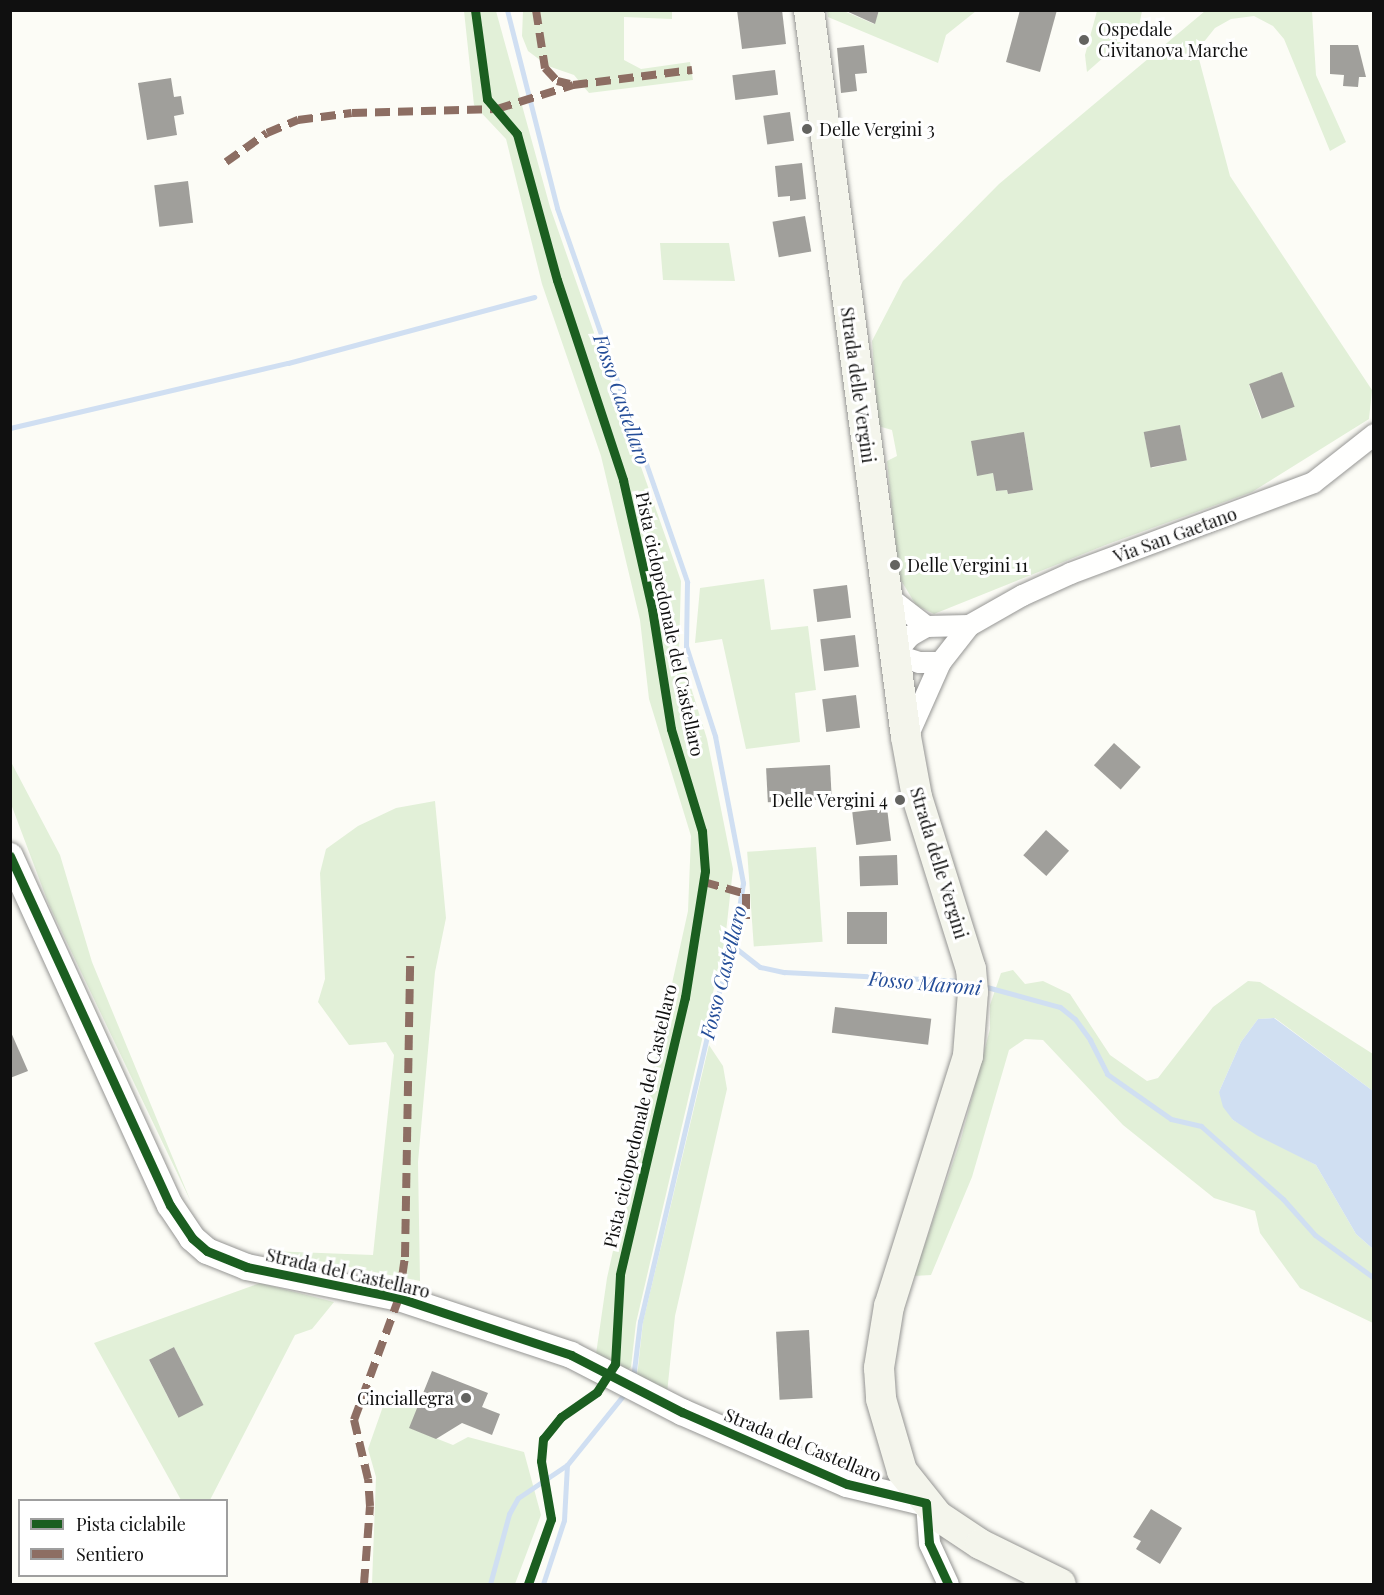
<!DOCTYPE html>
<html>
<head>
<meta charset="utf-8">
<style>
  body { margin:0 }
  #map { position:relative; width:1384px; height:1595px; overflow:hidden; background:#fcfcf6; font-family:"Playfair Display",serif }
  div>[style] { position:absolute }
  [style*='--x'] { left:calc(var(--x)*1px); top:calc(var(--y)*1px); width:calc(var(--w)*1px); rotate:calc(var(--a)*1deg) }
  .green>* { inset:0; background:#e2f0d8; transform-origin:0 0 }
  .water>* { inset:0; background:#d0dff2 }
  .stream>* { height:5px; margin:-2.5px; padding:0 2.5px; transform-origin:2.5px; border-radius:2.5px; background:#d0dff2 }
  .building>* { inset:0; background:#a09f9b; transform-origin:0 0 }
  .roads { filter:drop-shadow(0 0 2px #969694) drop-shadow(0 0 2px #969694) }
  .minor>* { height:21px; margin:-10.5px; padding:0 10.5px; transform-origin:10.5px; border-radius:10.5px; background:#fffffe }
  .tertiary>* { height:26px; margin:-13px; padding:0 13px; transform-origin:13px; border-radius:13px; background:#fffffe }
  .secondary>* { height:30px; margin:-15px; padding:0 15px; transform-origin:15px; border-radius:15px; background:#f4f5ec }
  .quiet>* { height:8px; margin-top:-4px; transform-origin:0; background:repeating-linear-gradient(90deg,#8d6e63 0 15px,transparent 0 23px) }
  .cycleway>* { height:9px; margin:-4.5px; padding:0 4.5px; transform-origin:4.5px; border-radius:4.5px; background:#1b5e20 }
  .dots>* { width:16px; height:16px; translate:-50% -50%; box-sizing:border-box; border:3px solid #fff; border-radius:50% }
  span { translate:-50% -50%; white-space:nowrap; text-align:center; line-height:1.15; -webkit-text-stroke:6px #fff; paint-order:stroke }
  .poi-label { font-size:18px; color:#101010 }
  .left { translate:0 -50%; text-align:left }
  .right { translate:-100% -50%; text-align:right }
  .street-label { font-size:18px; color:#101010 }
  .water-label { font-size:20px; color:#244d98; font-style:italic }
  .frame { position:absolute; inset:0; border:12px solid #101010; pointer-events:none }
  .legend { position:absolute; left:18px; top:1499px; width:210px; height:78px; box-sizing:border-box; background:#fff; border:2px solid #9f9f9f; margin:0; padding:8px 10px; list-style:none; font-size:18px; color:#101010 }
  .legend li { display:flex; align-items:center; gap:12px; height:30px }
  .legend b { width:30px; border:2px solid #9f9f9f }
</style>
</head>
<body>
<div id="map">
  <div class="green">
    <i style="clip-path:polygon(464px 11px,496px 11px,550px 207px,681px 581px,679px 649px,707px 739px,733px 869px,725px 941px,636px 1323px,631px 1367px,619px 1377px,596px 1354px,607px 1278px,688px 911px,691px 836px,649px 699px,640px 620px,601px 456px,542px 284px,506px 139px,474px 105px)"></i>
    <i style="clip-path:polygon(523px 11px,672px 11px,672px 19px,624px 17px,624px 60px,641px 69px,690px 62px,693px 80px,589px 93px,574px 75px,548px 66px,528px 51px,522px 36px)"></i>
    <i style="clip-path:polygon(827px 11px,844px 11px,874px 24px,879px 11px,976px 11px,946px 35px,938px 63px,828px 17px)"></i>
    <i style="clip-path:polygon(1097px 11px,1142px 11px,1139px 26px,1087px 72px,1085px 55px)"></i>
    <i style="clip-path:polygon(evenodd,1205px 11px,1312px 11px,1316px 75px,1346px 142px,1330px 151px,1284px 39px,1273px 26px,1254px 16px,1231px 19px,1215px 28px,1203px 43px,1199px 59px,1230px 176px,1372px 390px,1369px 419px,1252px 492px,1108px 544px,934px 614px,916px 605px,899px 577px,887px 461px,897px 456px,892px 430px,878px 426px,872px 341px,903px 281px,999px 184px,1205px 11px,1282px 373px,1261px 419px,1249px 385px,1282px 373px,1205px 11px,1180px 425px,1187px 460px,1152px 468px,1144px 434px,1180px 425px,1205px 11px,1024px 432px,1033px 490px,1008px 494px,1007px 490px,996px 491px,993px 473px,977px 475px,1024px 432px)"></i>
    <i style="clip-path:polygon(660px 243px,729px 243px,735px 281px,663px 280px)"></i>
    <i style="clip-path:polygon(764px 579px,771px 630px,808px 626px,816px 690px,795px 693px,800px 742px,746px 749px,722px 639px,695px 643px,700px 588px)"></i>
    <i style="clip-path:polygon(10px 760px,60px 855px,92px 962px,191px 1202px,49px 905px,11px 804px)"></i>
    <i style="clip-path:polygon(435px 801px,446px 918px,435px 972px,418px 1162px,420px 1281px,269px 1251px,373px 1255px,394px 1055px,386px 1042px,349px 1045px,318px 1002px,325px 979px,320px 873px,326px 849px,358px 826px,396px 808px)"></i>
    <i style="left:816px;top:847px;width:95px;height:69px;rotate:86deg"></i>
    <i style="clip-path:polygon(1013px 970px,1025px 984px,1043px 981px,1070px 994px,1110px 1055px,1147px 1081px,1158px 1078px,1213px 1007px,1248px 981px,1260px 982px,1373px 1054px,1373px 1091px,1275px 1018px,1258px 1019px,1241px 1042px,1219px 1092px,1233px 1120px,1316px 1165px,1356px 1234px,1373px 1249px,1373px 1323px,1300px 1288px,1260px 1233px,1255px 1211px,1214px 1198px,1123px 1125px,1043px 1040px,1025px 1039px,1009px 1050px,972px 1177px,931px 1275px,914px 1276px,961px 1139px,990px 1029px,990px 1005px,1001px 973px)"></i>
    <i style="clip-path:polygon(709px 1045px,723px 1066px,727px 1089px,675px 1316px,667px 1393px,637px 1376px,643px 1322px)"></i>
    <i style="clip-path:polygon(evenodd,260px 1283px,334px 1302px,312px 1329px,295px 1335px,210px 1500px,181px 1500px,94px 1343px,260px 1283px,174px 1347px,203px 1405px,178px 1417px,149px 1360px,174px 1347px)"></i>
    <i style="clip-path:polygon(387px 1395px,418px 1407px,410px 1428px,453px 1445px,468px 1437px,524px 1452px,541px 1515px,515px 1584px,372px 1584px,376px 1477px,368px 1449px)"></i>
  </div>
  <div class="water">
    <i style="clip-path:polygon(1274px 1018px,1373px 1091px,1373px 1249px,1356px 1234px,1316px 1165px,1258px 1136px,1233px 1120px,1223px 1107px,1219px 1092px,1241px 1042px,1258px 1019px)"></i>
  </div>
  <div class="stream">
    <i style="--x:507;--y:10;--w:204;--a:75.8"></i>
    <i style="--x:557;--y:208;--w:396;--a:70.8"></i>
    <i style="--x:687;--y:582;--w:64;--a:90.9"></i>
    <i style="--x:686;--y:646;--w:95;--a:72.1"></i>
    <i style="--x:715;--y:736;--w:150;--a:79.2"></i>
    <i style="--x:743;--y:883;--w:64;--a:99"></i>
    <i style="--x:733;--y:946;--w:72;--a:106.9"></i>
    <i style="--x:712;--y:1015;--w:314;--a:103.2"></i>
    <i style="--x:640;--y:1321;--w:58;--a:96.9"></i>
    <i style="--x:10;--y:428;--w:285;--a:-13.2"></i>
    <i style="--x:288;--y:363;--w:255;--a:-15"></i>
    <i style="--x:733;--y:946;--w:34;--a:38"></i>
    <i style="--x:760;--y:967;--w:25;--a:12"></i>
    <i style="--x:784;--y:972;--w:179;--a:2.9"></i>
    <i style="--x:983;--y:986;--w:80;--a:15.3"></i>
    <i style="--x:1060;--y:1007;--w:19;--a:39"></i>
    <i style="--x:1075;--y:1019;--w:26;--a:54"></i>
    <i style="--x:1090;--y:1040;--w:38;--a:63"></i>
    <i style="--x:1107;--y:1074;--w:78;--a:35.1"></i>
    <i style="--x:1171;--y:1119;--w:31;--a:13"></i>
    <i style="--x:1201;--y:1126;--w:110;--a:41.7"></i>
    <i style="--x:1283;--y:1199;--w:48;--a:48.4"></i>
    <i style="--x:1315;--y:1235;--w:73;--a:36.1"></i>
    <i style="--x:490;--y:1584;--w:73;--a:-74.8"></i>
    <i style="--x:509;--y:1514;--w:18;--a:-61"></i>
    <i style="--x:518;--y:1498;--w:59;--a:-34"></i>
    <i style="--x:567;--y:1465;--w:94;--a:-51.1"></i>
    <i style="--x:543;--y:1584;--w:67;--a:-71.8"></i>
    <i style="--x:564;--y:1520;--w:55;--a:-86.9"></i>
  </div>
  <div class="building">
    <i style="clip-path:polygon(737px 10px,782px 10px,786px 44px,742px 49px)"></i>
    <i style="clip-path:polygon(844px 10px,879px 10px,875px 24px)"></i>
    <i style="clip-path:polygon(1020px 10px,1057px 10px,1040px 72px,1006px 62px)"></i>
    <i style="clip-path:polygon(864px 45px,867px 73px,855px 74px,857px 91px,841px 93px,837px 48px)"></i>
    <i style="clip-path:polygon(1330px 45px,1358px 45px,1366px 77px,1359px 77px,1358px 87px,1343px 86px,1344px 75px,1330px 74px)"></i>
    <i style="left:775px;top:70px;width:25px;height:43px;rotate:83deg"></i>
    <i style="clip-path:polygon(171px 78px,174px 97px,181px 96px,184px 114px,174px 116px,177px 135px,147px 140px,138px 83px)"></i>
    <i style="left:790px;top:112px;width:29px;height:27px;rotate:82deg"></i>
    <i style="clip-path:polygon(802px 163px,806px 199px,790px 201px,790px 196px,778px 197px,775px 166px)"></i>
    <i style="left:188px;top:181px;width:42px;height:34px;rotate:83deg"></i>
    <i style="left:805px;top:216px;width:36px;height:33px;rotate:80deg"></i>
    <i style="left:1282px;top:372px;width:37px;height:35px;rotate:70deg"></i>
    <i style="left:1180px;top:425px;width:36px;height:37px;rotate:79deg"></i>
    <i style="clip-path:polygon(1024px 432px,1033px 490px,1008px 494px,1007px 490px,996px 491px,993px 473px,977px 476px,971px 441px)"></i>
    <i style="left:847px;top:585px;width:33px;height:34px;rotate:83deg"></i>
    <i style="left:855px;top:635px;width:32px;height:35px;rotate:83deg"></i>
    <i style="left:856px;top:695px;width:33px;height:34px;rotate:83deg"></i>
    <i style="left:1114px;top:743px;width:36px;height:30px;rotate:42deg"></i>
    <i style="left:830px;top:765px;width:34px;height:64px;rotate:87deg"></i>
    <i style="left:887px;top:808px;width:33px;height:35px;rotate:83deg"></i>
    <i style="left:1046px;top:830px;width:31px;height:34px;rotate:42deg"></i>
    <i style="left:897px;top:855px;width:30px;height:38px;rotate:88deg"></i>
    <i style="left:847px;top:912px;width:40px;height:32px"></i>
    <i style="left:835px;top:1007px;width:97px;height:26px;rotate:7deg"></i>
    <i style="clip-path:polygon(10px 1030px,28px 1071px,10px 1078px)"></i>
    <i style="left:809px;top:1330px;width:68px;height:33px;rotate:87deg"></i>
    <i style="left:174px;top:1347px;width:65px;height:28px;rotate:63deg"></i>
    <i style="clip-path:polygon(432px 1371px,488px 1393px,482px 1407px,500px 1414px,492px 1435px,462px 1423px,436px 1439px,409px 1428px)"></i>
    <i style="clip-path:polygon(1151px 1509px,1182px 1528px,1160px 1564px,1136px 1549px,1141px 1541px,1133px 1537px)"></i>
  </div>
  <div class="roads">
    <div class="minor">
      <i style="--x:886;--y:595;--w:51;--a:37.8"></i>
      <i style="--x:926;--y:626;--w:43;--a:-1.3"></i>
      <i style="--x:926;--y:626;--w:20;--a:150"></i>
      <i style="--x:909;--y:636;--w:23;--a:130"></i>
      <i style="--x:894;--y:654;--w:26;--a:18"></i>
      <i style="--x:919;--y:662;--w:21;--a:0"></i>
      <i style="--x:908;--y:734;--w:79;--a:-66"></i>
      <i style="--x:940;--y:662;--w:47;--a:-51.9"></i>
      <i style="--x:969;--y:625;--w:61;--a:-29.5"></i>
      <i style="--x:1022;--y:595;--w:53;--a:-24.6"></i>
      <i style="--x:1070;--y:573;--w:259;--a:-20.5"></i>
      <i style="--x:1313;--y:482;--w:78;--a:-38.2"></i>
      <i style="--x:926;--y:1503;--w:40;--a:85.7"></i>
      <i style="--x:929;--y:1543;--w:45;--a:65.1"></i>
    </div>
    <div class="tertiary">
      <i style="--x:10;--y:856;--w:384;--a:65.4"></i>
      <i style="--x:170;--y:1205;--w:40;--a:56"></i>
      <i style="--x:192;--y:1238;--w:20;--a:41"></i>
      <i style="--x:207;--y:1251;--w:43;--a:21.8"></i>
      <i style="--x:247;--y:1267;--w:155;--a:11.5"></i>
      <i style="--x:399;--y:1298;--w:181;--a:18.3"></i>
      <i style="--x:571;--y:1355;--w:125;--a:27.2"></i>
      <i style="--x:682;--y:1412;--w:180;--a:23.6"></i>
      <i style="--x:847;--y:1484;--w:81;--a:13.5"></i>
    </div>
    <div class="secondary">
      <i style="--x:809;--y:10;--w:733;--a:82.4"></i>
      <i style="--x:906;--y:737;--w:61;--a:79.6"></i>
      <i style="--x:917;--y:797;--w:180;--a:72.6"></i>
      <i style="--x:971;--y:969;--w:23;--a:85"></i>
      <i style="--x:973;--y:992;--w:64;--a:94.5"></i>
      <i style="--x:968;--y:1056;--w:262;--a:107.5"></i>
      <i style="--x:889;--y:1306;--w:63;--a:99.2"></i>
      <i style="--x:879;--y:1368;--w:31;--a:86"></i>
      <i style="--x:881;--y:1399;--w:75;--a:73.7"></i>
      <i style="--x:902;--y:1471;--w:58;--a:51.3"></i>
      <i style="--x:938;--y:1516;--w:50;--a:33.7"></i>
      <i style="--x:980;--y:1544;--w:90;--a:26.3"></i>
    </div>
  </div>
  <div class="quiet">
    <i style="--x:536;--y:10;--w:59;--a:81.2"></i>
    <i style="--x:545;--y:68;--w:18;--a:47"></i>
    <i style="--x:557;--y:81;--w:13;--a:13"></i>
    <i style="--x:226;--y:162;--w:50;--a:-35.3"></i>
    <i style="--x:267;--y:133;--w:34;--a:-23"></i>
    <i style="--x:298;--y:120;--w:54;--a:-7.4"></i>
    <i style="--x:352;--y:113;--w:145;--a:-1.6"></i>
    <i style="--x:497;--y:109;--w:80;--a:-17.5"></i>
    <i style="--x:573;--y:85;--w:120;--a:-7.2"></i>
    <i style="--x:704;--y:882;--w:44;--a:15.9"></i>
    <i style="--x:746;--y:894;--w:25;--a:90"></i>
    <i style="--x:364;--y:1584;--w:78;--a:-85.6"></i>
    <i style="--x:370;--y:1506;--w:27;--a:-94"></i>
    <i style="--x:368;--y:1479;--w:61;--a:-103.3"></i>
    <i style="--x:354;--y:1420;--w:130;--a:-69.8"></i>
    <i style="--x:399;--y:1298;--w:41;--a:-81.7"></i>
    <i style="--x:405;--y:1257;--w:301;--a:-89"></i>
  </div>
  <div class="cycleway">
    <i style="--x:475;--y:10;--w:90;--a:82.3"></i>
    <i style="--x:487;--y:99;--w:46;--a:49.4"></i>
    <i style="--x:517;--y:134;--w:151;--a:74.7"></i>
    <i style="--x:557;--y:280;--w:211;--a:71.7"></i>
    <i style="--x:623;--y:480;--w:132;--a:77.3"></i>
    <i style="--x:652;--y:609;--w:121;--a:81"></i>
    <i style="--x:671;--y:729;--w:107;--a:73.1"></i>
    <i style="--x:702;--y:831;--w:40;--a:85.7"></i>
    <i style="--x:705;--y:871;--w:128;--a:99"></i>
    <i style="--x:685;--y:997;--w:285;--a:103.2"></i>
    <i style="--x:620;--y:1275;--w:89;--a:93.2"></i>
    <i style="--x:615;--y:1364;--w:33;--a:123"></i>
    <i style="--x:597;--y:1392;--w:44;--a:145.2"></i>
    <i style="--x:561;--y:1417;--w:28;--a:129"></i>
    <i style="--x:543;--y:1439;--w:22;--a:95"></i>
    <i style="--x:541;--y:1461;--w:59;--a:80.2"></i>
    <i style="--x:551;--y:1519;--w:69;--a:109.5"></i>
    <i style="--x:10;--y:856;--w:384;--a:65.4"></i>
    <i style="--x:170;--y:1205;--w:40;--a:56"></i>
    <i style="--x:192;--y:1238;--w:20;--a:41"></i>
    <i style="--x:207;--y:1251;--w:43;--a:21.8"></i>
    <i style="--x:247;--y:1267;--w:155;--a:11.5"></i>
    <i style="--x:399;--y:1298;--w:181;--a:18.3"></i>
    <i style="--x:571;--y:1355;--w:125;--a:27.2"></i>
    <i style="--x:682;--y:1412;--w:180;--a:23.6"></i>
    <i style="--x:847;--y:1484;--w:81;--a:13.5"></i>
    <i style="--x:926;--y:1503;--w:40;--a:85.7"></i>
    <i style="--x:929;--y:1543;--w:45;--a:65.1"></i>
  </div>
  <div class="dots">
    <i style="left:1084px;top:40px;background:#636360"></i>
    <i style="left:807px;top:129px;background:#636360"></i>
    <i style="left:895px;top:565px;background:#636360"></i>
    <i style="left:900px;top:800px;background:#636360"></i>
    <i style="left:466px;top:1398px;background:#636360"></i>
  </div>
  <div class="poi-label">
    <span class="left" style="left:1098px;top:40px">Ospedale<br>Civitanova Marche</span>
    <span class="left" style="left:819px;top:129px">Delle Vergini 3</span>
    <span class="left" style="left:907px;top:565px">Delle Vergini 11</span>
    <span class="right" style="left:888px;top:800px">Delle Vergini 4</span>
    <span class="right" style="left:454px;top:1398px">Cinciallegra</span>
  </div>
  <div class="street-label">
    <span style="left:858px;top:385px;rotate:82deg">Strada delle Vergini</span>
    <span style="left:1175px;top:535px;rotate:-20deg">Via San Gaetano</span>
    <span style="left:670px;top:624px;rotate:78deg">Pista ciclopedonale del Castellaro</span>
    <span style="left:939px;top:863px;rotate:73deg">Strada delle Vergini</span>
    <span style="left:640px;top:1116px;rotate:-77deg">Pista ciclopedonale del Castellaro</span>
    <span style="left:348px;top:1273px;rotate:13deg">Strada del Castellaro</span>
    <span style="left:803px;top:1445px;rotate:22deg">Strada del Castellaro</span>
  </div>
  <div class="water-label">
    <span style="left:623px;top:399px;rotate:71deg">Fosso Castellaro</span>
    <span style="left:722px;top:972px;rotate:-76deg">Fosso Castellaro</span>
    <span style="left:925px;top:982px;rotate:5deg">Fosso Maroni</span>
  </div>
  <div class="frame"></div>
  <ul class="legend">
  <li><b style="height:8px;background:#1b5e20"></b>Pista ciclabile</li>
  <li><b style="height:8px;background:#8d6e63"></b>Sentiero</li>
  </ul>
</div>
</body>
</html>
